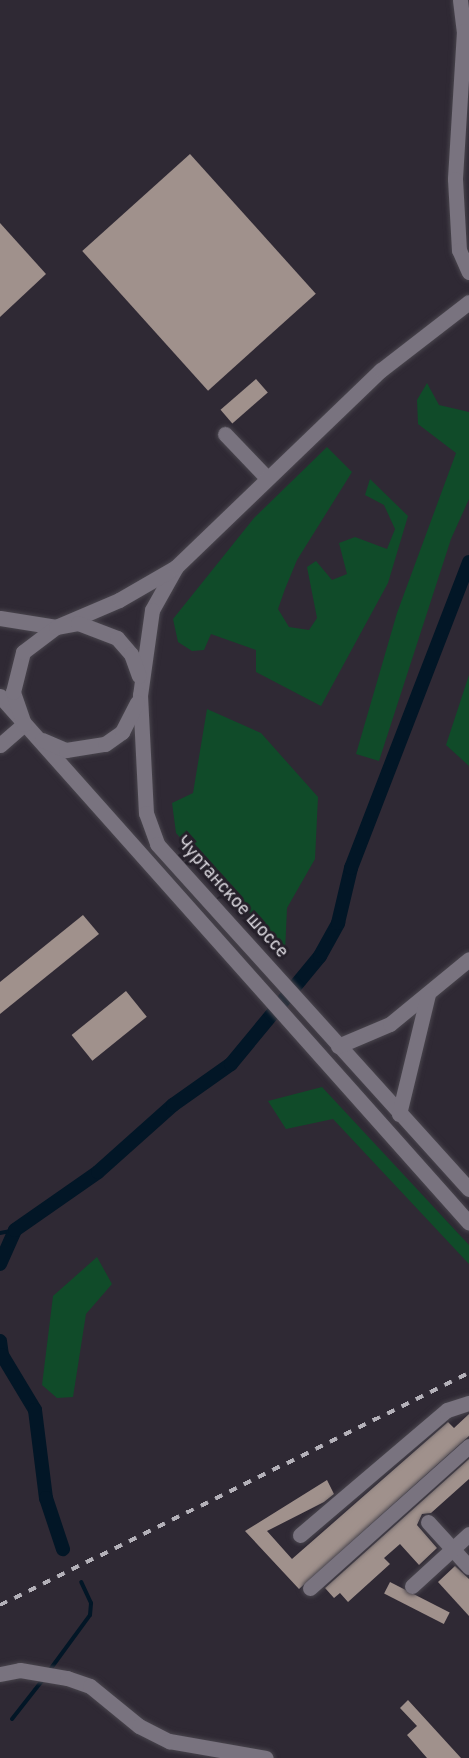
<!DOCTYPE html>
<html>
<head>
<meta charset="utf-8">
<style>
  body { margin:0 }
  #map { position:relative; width:469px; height:1758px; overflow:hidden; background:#2f2934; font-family:Overpass,sans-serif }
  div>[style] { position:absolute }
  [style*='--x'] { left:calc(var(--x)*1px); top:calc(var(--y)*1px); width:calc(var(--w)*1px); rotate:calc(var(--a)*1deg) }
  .green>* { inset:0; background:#104b29 }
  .stream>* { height:4px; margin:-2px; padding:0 2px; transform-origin:2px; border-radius:2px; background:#021626 }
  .canal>* { height:14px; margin:-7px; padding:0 7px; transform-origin:7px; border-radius:7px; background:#021626 }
  .building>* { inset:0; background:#a0918c; transform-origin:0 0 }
  .roads { filter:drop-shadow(0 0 2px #49454d) drop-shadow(0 0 2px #49454d) }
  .minor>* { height:15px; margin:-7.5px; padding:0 7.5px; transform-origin:7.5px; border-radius:7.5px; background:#79737f }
  .rail>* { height:4px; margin-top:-2px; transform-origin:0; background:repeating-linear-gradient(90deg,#b4b1b9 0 8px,transparent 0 16px) }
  span { translate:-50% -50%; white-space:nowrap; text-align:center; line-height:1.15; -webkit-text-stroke:6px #25202a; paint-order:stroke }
  .street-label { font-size:18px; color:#d8d5dc }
</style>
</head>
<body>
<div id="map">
  <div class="green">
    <i style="clip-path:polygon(427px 383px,439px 405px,469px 412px,469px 499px,451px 539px,379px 761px,356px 754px,397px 613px,456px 453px,418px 424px,417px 400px)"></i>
    <i style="clip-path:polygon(327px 447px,352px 472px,297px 560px,285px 589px,278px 609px,289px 627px,309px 630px,317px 618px,307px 567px,316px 561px,332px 580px,347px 574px,339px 543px,355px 537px,387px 549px,395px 529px,384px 505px,365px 495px,370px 479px,408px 516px,388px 583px,321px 706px,256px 672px,256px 650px,211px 634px,204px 650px,192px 651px,178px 642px,173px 619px,254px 518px)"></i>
    <i style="clip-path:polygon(469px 675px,469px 766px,446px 745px)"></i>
    <i style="clip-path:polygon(207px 709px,261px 733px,318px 797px,315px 859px,287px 908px,285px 952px,176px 833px,172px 803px,193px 793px)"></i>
    <i style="clip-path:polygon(322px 1087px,469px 1245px,469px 1264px,333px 1119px,286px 1129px,268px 1101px)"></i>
    <i style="clip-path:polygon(97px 1257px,112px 1284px,86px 1314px,73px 1397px,57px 1398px,42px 1385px,53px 1296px)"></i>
  </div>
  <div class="stream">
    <i style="--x:0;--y:1233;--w:15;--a:-11"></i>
    <i style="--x:49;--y:1671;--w:69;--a:-53.8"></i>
    <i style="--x:90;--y:1615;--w:12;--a:-85"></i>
    <i style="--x:91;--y:1603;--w:23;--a:-115"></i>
    <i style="--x:12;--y:1719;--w:53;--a:-51.8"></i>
  </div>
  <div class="canal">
    <i style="--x:0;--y:1264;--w:37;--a:-66"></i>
    <i style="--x:15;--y:1230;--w:101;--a:-34.9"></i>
    <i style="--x:98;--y:1172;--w:101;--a:-41.8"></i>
    <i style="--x:173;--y:1105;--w:71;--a:-35.3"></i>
    <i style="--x:231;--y:1064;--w:140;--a:-50.5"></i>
    <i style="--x:320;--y:956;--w:38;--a:-61"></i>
    <i style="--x:338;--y:923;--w:57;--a:-76.7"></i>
    <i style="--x:351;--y:868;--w:328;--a:-68.9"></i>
    <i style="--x:0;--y:1341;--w:14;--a:82"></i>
    <i style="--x:2;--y:1355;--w:64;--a:59"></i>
    <i style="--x:35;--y:1410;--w:89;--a:82.9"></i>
    <i style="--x:46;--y:1498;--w:54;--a:71.6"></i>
  </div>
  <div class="building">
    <i style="left:190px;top:154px;width:188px;height:145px;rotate:48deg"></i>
    <i style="clip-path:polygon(0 223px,46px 274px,0 317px)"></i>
    <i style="left:256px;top:379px;width:18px;height:47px;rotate:49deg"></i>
    <i style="clip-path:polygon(83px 915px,99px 934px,0 1014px,0 982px)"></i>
    <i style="left:126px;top:991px;width:33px;height:70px;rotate:51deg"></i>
    <i style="clip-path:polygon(469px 1414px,469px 1436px,299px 1589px,245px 1531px,327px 1480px,334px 1494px,324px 1502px,267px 1531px,292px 1559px,448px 1422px,454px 1428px)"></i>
    <i style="clip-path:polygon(469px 1459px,469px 1479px,431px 1513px,422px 1514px,417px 1525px,437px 1548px,419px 1565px,400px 1544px,384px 1558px,390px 1564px,348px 1602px,340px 1593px,334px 1598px,325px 1588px)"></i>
    <i style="clip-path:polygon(455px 1566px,469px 1579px,469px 1616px,438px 1582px)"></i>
    <i style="left:390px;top:1582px;width:67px;height:13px;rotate:27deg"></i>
    <i style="clip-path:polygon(408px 1700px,461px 1758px,427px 1758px,407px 1735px,417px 1726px,400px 1708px)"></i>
  </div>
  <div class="roads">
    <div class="minor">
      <i style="--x:460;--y:0;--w:31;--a:83"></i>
      <i style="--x:464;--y:31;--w:148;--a:93.5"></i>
      <i style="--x:455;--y:179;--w:71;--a:86.8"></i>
      <i style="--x:459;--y:250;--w:24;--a:66"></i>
      <i style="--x:225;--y:434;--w:61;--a:46.3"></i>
      <i style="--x:176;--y:567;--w:49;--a:119.2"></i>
      <i style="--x:152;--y:610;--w:86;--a:98"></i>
      <i style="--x:140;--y:695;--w:118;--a:87.1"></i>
      <i style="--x:146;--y:813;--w:33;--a:70"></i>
      <i style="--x:157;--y:844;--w:465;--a:47.9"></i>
      <i style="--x:0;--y:618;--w:57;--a:9.1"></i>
      <i style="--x:56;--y:627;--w:69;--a:-23.2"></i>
      <i style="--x:119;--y:600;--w:66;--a:-30.1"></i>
      <i style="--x:176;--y:567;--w:284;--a:-43.9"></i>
      <i style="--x:381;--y:370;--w:111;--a:-37.7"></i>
      <i style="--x:0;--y:696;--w:705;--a:48.33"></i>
      <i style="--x:42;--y:740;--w:26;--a:23"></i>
      <i style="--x:66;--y:750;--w:39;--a:-9"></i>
      <i style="--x:105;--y:744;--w:21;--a:-35"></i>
      <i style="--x:122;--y:732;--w:33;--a:-63"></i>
      <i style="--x:0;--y:745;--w:32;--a:-41"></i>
      <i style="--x:24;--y:724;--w:34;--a:-109"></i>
      <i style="--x:13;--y:692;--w:41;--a:-76"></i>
      <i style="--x:23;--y:652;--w:41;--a:-37.1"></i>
      <i style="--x:56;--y:627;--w:22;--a:-10"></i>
      <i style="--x:78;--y:623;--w:42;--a:21"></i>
      <i style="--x:117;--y:638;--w:21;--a:49"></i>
      <i style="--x:131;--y:654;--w:23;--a:70"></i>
      <i style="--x:338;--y:1046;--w:56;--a:-22.9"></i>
      <i style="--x:390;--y:1024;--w:102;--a:-39.4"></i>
      <i style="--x:399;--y:1114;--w:123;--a:-76.4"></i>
      <i style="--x:428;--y:1522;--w:61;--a:47.7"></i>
      <i style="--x:300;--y:1535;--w:193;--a:-40.4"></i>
      <i style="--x:447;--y:1410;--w:23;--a:-18"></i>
      <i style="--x:412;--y:1586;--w:77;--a:-42.4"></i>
      <i style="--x:310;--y:1588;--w:213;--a:-41.8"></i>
      <i style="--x:0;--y:1674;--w:20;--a:-11"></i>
      <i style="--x:20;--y:1670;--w:48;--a:9.7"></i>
      <i style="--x:67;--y:1678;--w:24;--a:19"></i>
      <i style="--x:90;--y:1686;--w:63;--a:39.2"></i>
      <i style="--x:139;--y:1726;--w:34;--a:27"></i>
      <i style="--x:169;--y:1741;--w:98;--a:9.9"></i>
    </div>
  </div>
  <div class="rail">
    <i style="--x:0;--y:1605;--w:523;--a:-26.32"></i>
  </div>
  <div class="street-label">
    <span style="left:231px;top:898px;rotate:48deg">Чуртанское шоссе</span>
  </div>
</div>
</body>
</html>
